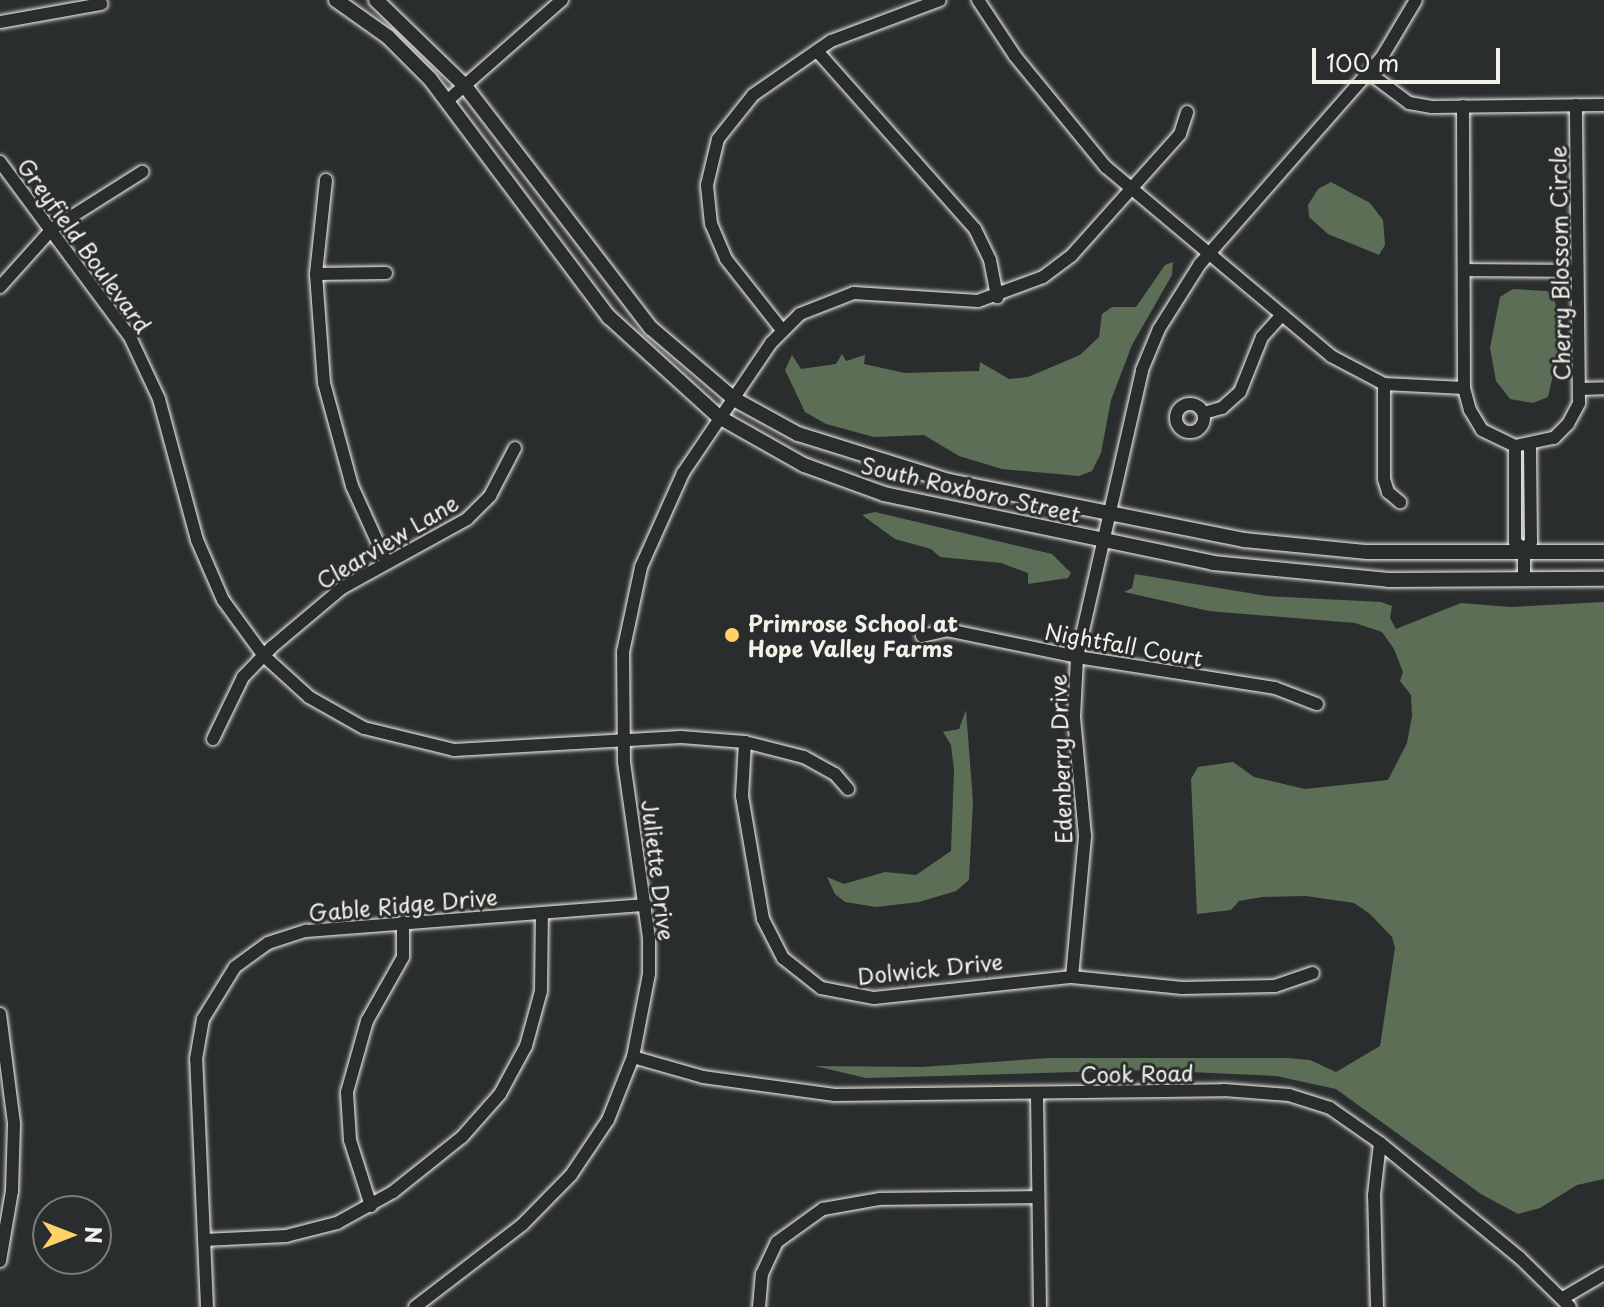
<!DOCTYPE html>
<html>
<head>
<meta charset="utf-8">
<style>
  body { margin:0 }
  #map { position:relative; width:1604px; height:1307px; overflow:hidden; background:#2a2d2e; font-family:"Playpen Sans",sans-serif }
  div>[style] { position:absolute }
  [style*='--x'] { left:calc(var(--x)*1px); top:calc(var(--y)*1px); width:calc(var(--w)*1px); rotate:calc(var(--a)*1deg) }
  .green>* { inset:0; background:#5d6e57 }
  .roads { filter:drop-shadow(0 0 2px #f4f1e8) drop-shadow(0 0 2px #f4f1e8) }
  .minor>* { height:12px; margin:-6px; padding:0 6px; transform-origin:6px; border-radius:6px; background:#2a2d2e }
  .minor>.ring { margin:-6px; padding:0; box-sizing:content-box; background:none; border:12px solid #2a2d2e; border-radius:50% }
  .tertiary>* { height:14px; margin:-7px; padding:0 7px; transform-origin:7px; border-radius:7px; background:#2a2d2e }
  .dots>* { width:22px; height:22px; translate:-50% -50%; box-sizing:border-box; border:4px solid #2a2d2e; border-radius:50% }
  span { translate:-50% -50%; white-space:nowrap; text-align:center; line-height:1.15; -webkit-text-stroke:6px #2a2d2e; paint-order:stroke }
  .street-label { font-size:22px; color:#f4f1e8 }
  .poi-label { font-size:22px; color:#f4f1e8; font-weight:700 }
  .left { translate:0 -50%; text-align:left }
  .north { position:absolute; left:32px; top:1195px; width:80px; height:80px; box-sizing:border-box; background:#2a2d2e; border:2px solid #7b7b78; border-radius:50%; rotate:90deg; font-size:22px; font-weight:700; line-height:32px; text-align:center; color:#f4f1e8 }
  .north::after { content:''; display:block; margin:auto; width:28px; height:36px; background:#ffd166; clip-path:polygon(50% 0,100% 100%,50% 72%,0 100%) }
  .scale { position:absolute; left:1312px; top:48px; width:188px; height:36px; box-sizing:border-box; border:4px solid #f4f1e8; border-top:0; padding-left:10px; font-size:24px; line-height:28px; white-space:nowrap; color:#f4f1e8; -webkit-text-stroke:6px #2a2d2e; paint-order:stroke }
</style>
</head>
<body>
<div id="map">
  <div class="green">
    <i style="clip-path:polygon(1331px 182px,1370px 203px,1383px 220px,1385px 245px,1379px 255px,1328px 234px,1309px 217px,1308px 205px,1318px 189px)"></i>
    <i style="clip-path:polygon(1173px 262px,1172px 275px,1132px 345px,1111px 400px,1101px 453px,1092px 471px,1079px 476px,1002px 469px,959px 456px,924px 435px,874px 437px,826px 424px,805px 412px,785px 370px,792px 355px,801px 369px,836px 364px,842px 354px,846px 361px,865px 355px,864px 364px,905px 373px,979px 371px,980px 362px,1009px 379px,1028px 377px,1080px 355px,1099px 337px,1102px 314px,1112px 307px,1136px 307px,1165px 265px)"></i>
    <i style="clip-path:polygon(1513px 289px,1547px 291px,1554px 297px,1562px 335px,1548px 397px,1533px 403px,1510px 399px,1496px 381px,1490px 348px,1500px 297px)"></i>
    <i style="clip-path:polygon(875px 512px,1052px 554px,1071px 573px,1068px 578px,1028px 584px,1028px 573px,1001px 563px,940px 557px,931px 549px,895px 539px,862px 515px)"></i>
    <i style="clip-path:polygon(1135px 574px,1267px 596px,1381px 602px,1392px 606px,1390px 618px,1396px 629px,1461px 603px,1510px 607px,1604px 602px,1604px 1179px,1577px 1185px,1540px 1208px,1518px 1214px,1481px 1194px,1336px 1089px,1276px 1076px,1145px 1070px,866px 1078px,815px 1066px,922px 1067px,1049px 1058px,1287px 1058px,1310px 1060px,1336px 1072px,1380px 1046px,1395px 948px,1392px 937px,1370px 914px,1354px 903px,1306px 896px,1262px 897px,1239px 901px,1231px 910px,1197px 914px,1191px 779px,1198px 767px,1233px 762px,1254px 777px,1305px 789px,1388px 780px,1407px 743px,1412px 716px,1411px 695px,1400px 681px,1403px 672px,1394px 649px,1382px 632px,1355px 623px,1209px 611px,1124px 592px,1132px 588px)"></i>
    <i style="clip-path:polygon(966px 710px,973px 802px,969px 880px,956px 891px,919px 902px,876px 907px,845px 902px,835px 894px,827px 877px,844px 884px,885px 872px,916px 875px,951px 851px,954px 770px,951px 745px,943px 732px,959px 729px)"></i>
  </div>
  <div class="roads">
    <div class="minor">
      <i style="--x:978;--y:0;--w:67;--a:56.5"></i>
      <i style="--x:1015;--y:56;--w:144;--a:50.7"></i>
      <i style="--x:1106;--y:167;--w:294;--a:40"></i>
      <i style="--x:1331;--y:356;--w:60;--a:27.8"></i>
      <i style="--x:1384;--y:384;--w:80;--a:2.9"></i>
      <i style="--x:0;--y:22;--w:103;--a:-10.1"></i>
      <i style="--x:817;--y:51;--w:238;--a:48.4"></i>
      <i style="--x:975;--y:229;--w:34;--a:64"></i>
      <i style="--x:990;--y:260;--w:38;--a:79"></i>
      <i style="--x:1369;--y:73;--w:50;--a:36.9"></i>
      <i style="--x:1409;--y:103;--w:23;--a:10"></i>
      <i style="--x:1432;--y:107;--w:172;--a:-0.7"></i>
      <i style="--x:447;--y:101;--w:153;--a:-41.3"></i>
      <i style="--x:1463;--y:106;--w:282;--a:89.8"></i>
      <i style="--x:1464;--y:388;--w:23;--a:75"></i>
      <i style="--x:1470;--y:410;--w:23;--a:59"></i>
      <i style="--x:1482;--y:430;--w:37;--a:26"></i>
      <i style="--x:1515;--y:446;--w:40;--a:-12"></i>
      <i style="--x:1554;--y:438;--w:20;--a:-45"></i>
      <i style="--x:1568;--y:424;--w:24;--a:-62"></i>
      <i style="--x:1579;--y:403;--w:298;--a:-90.6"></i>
      <i style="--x:0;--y:162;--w:218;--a:53.4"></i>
      <i style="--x:130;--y:337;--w:68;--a:64.9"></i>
      <i style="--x:159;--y:399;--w:146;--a:74.9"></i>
      <i style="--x:197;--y:540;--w:65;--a:66.6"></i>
      <i style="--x:223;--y:600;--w:69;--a:53.8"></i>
      <i style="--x:264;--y:656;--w:61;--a:42.3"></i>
      <i style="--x:309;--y:697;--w:63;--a:29.4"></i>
      <i style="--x:364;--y:728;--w:93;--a:13.7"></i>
      <i style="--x:454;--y:750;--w:227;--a:-3.3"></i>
      <i style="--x:681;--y:737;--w:64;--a:4.5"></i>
      <i style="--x:745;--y:742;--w:61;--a:14.3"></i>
      <i style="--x:804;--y:757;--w:35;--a:29"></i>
      <i style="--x:835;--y:774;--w:20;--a:49"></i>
      <i style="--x:326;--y:180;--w:95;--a:96.1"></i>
      <i style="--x:316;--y:274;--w:109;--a:85.8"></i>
      <i style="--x:324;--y:383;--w:107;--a:74.8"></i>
      <i style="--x:352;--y:486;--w:82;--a:65.6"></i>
      <i style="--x:1465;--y:270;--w:112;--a:0.5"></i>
      <i style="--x:316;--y:274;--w:70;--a:-0.8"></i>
      <i style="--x:0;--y:287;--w:78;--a:-48.1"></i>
      <i style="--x:52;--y:229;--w:107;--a:-32.3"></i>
      <i style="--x:782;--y:330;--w:90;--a:-128.3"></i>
      <i style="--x:726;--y:259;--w:38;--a:-113"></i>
      <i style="--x:711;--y:224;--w:39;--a:-96"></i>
      <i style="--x:707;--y:185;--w:47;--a:-76.6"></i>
      <i style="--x:718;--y:139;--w:56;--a:-51.5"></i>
      <i style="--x:753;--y:95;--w:95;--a:-34.7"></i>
      <i style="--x:831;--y:41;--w:116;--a:-20.6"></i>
      <i style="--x:1384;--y:384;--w:95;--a:90"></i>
      <i style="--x:1384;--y:479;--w:14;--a:73"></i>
      <i style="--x:1388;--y:492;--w:16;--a:40"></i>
      <i style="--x:1580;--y:389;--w:24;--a:-2"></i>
      <i class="ring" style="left:1176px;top:404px;width:16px;height:16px"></i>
      <i style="--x:1204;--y:413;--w:19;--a:-16"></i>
      <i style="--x:1222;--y:408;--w:24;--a:-42"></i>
      <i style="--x:1240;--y:392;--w:59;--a:-68.2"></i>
      <i style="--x:1262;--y:337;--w:30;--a:-48"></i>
      <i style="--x:1515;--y:446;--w:96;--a:90"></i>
      <i style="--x:1515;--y:542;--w:11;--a:38"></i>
      <i style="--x:1524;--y:580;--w:31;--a:-90"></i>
      <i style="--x:1524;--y:549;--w:10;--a:-45"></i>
      <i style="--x:1531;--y:542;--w:96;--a:-90.6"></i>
      <i style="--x:922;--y:636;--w:26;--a:-13"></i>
      <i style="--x:947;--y:630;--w:133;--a:11.7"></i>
      <i style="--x:1077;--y:657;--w:200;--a:8.9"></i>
      <i style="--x:1275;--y:688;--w:45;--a:20.9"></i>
      <i style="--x:213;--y:739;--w:69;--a:-64.2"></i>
      <i style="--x:243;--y:677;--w:42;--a:-46"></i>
      <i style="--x:272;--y:647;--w:92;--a:-40.1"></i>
      <i style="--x:342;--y:588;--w:143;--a:-28.9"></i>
      <i style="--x:467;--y:519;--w:33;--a:-45"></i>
      <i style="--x:490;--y:496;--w:54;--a:-62.5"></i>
      <i style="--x:745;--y:742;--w:54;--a:93.2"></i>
      <i style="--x:742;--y:796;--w:125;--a:80.3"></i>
      <i style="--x:763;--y:919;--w:44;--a:62.9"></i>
      <i style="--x:783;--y:958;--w:48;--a:38.3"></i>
      <i style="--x:821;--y:988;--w:54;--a:10.7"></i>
      <i style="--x:874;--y:998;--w:199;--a:-6.1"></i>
      <i style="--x:1072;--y:977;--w:111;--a:5.7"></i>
      <i style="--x:1182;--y:988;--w:93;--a:-1.2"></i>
      <i style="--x:1275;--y:986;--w:40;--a:-18.9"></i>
      <i style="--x:1072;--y:977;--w:142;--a:-84.7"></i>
      <i style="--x:1085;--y:836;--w:120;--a:-95.3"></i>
      <i style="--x:1074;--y:717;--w:60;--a:-87.1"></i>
      <i style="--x:1077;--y:657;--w:294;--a:-77.2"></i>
      <i style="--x:1142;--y:370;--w:44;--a:-67.5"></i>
      <i style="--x:1159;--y:329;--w:77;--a:-57.8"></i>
      <i style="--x:1200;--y:264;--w:276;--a:-48.7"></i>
      <i style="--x:1382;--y:57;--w:66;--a:-59.2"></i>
      <i style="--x:0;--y:1014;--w:111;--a:82.7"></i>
      <i style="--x:14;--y:1124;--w:67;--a:91.7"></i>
      <i style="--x:12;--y:1191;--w:71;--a:99.7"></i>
      <i style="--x:633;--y:1057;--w:73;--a:15.9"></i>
      <i style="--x:703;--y:1077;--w:133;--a:7.8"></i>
      <i style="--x:835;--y:1095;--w:389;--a:-0.7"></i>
      <i style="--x:1224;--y:1090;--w:65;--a:4.4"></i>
      <i style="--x:1289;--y:1095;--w:43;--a:17.6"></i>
      <i style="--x:1330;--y:1108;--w:61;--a:35"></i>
      <i style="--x:1380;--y:1143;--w:180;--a:39.4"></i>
      <i style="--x:1519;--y:1257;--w:71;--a:44.4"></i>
      <i style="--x:1037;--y:1095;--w:212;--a:89.2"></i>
      <i style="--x:371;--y:1206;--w:69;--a:-107.7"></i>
      <i style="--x:350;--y:1140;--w:48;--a:-93.6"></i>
      <i style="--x:347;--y:1092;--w:74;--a:-74.3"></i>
      <i style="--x:367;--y:1021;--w:73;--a:-60.6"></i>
      <i style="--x:403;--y:957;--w:35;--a:-90"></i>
      <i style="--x:204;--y:1240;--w:82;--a:-2.8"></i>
      <i style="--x:286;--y:1236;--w:53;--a:-14.3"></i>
      <i style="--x:337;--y:1223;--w:64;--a:-29"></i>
      <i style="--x:393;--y:1192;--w:88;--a:-38.6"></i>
      <i style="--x:462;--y:1137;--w:57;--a:-48.5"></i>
      <i style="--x:500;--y:1094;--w:55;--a:-61.6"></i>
      <i style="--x:526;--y:1046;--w:57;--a:-74.7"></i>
      <i style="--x:541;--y:991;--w:78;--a:-89.3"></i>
      <i style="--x:1563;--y:1298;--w:48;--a:-30.3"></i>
      <i style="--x:207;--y:1307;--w:248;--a:-92.5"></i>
      <i style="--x:196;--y:1059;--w:41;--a:-80.1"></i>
      <i style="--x:203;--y:1019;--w:61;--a:-58.4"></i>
      <i style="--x:235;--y:967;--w:41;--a:-36"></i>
      <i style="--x:268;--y:943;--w:40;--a:-18"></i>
      <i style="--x:306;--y:931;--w:341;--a:-4.4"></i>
      <i style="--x:415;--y:1307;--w:136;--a:-37.5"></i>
      <i style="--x:523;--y:1224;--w:69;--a:-45.6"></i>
      <i style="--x:571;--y:1175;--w:66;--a:-56.1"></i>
      <i style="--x:608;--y:1120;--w:68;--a:-68.4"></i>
      <i style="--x:633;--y:1057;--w:85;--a:-79.1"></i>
      <i style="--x:649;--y:974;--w:36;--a:-90"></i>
      <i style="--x:649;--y:938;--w:178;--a:-98.1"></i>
      <i style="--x:624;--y:762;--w:110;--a:-90.5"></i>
      <i style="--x:623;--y:652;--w:87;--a:-78"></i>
      <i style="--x:641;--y:567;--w:103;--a:-65.9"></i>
      <i style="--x:683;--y:473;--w:157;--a:-55.9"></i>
      <i style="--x:771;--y:343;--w:41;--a:-45"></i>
      <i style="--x:800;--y:314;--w:58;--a:-21.3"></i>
      <i style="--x:854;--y:293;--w:124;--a:3.7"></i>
      <i style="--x:978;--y:301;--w:69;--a:-20.3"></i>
      <i style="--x:1043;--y:277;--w:36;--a:-37"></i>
      <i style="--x:1072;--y:255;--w:162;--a:-48.2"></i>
      <i style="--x:1180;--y:134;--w:23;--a:-72"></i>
      <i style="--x:759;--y:1307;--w:33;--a:-85"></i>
      <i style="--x:762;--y:1274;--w:35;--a:-65"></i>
      <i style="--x:777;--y:1242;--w:57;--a:-35.7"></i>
      <i style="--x:823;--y:1209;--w:58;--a:-10"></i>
      <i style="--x:880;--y:1199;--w:158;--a:-0.7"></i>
      <i style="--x:1377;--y:1307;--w:112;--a:-91.5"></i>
      <i style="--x:1374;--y:1195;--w:52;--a:-83.4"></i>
    </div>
    <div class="tertiary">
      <i style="--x:336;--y:0;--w:64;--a:35.4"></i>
      <i style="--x:388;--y:37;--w:59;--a:45"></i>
      <i style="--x:430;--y:79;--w:298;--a:53.1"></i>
      <i style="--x:609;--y:317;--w:149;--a:42.3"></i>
      <i style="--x:719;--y:417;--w:98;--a:29.5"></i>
      <i style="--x:804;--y:465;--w:85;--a:19.9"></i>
      <i style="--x:884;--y:494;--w:336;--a:11.8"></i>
      <i style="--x:1213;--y:563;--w:176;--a:5.5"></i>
      <i style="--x:1388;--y:580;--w:216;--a:-0.3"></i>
      <i style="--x:376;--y:0;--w:124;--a:44"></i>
      <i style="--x:465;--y:86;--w:305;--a:52.5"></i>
      <i style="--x:651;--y:328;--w:109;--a:40.5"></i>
      <i style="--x:734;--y:399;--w:73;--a:28.7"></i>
      <i style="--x:798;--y:434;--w:158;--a:17.3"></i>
      <i style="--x:949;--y:481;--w:301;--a:11.3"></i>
      <i style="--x:1244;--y:540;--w:124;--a:5.6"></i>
      <i style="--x:1367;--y:552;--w:237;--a:0"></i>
    </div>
  </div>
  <div class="dots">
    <i style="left:732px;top:635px;background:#ffd166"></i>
  </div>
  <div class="street-label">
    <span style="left:85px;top:245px;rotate:54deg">Greyfield Boulevard</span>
    <span style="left:1559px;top:263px;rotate:-91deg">Cherry Blossom Circle</span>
    <span style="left:971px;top:489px;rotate:13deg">South Roxboro Street</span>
    <span style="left:387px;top:541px;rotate:-31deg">Clearview Lane</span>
    <span style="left:1124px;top:644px;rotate:10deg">Nightfall Court</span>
    <span style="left:1060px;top:759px;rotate:-92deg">Edenberry Drive</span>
    <span style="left:659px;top:870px;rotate:83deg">Juliette Drive</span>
    <span style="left:403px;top:904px;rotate:-5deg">Gable Ridge Drive</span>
    <span style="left:930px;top:968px;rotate:-6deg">Dolwick Drive</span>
    <span style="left:1137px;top:1073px;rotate:-1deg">Cook Road</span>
  </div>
  <div class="poi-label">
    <span class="left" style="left:748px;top:635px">Primrose School at<br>Hope Valley Farms</span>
  </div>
  <div class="north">N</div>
  <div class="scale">100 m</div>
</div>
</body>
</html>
